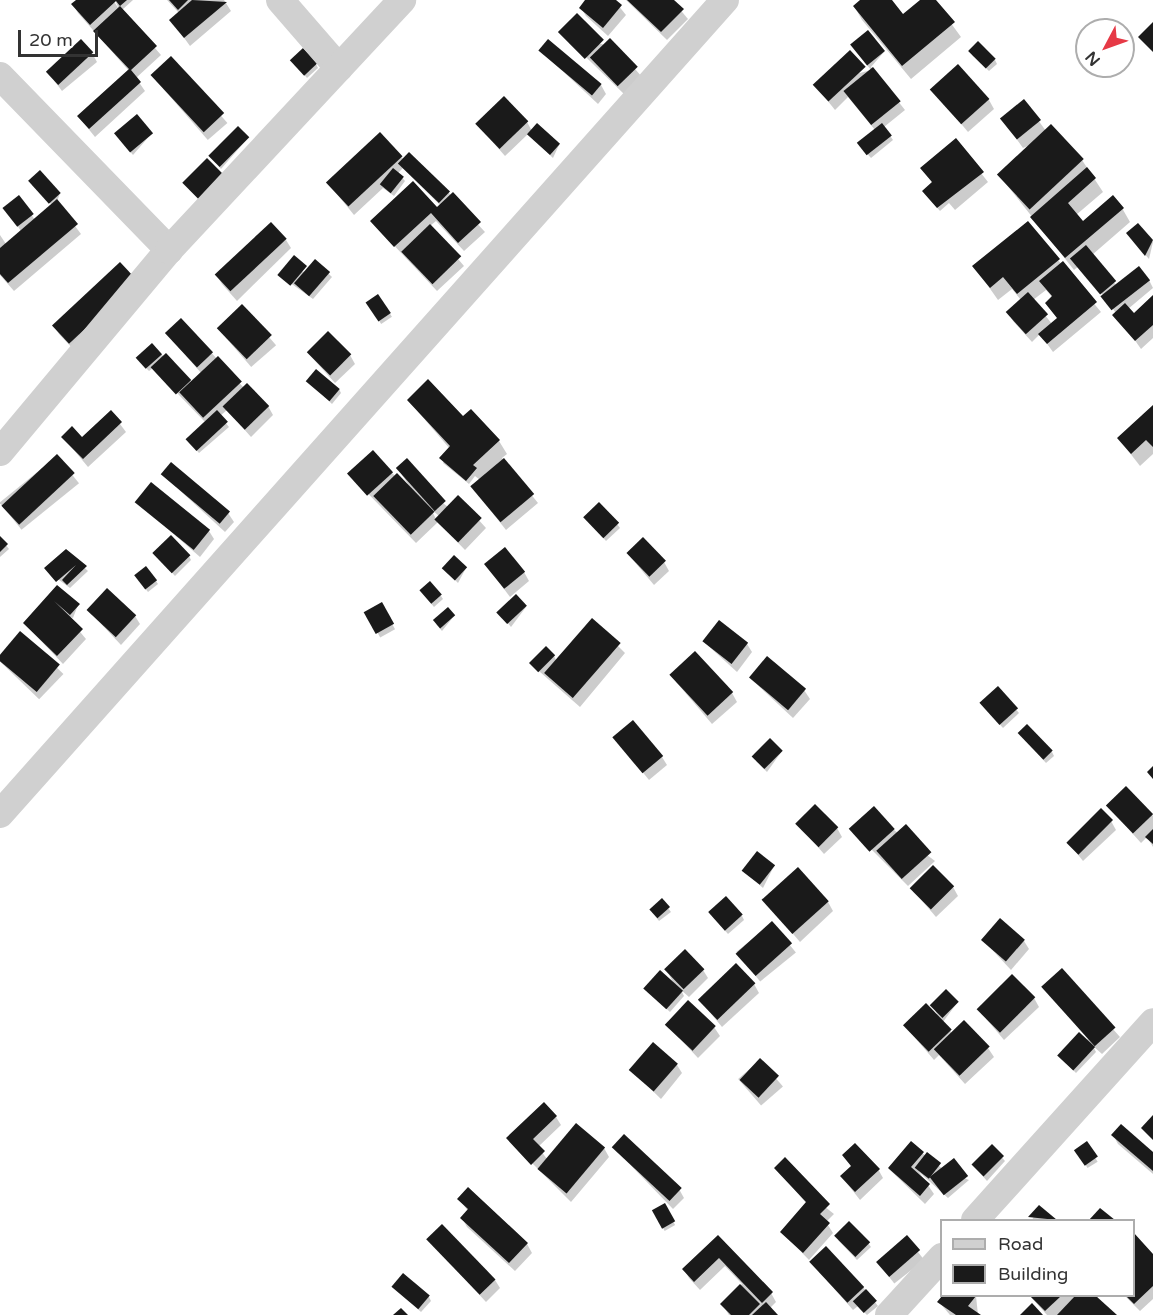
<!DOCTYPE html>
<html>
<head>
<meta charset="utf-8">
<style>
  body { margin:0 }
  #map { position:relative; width:1153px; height:1315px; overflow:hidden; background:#fff; font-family:"Varela Round",sans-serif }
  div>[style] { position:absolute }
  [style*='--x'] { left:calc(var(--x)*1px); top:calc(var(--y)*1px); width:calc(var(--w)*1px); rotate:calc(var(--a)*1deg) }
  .shadow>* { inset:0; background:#0003; transform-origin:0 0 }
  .building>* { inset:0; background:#1a1a1a; transform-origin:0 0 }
  .street>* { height:28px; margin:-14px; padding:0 14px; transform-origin:14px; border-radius:14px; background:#d0d0d0 }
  span { translate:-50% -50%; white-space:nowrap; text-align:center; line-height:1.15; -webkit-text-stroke:6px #fff; paint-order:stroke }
  .legend { position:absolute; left:940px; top:1219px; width:195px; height:78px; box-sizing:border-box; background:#fff; border:2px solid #adadad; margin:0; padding:8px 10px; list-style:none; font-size:18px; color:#333 }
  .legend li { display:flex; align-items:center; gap:12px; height:30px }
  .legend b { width:30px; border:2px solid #adadad }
  .north { position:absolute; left:1075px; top:18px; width:60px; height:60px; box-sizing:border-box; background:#fff; border:2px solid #adadad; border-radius:50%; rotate:229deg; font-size:16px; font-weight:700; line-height:24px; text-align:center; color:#333 }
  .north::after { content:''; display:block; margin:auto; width:21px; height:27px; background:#e63946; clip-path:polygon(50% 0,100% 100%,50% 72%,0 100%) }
  .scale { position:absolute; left:18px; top:30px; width:80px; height:27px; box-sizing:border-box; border:3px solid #333; border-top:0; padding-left:8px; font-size:18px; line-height:21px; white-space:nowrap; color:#333; -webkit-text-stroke:4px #fff; paint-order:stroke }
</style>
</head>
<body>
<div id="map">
  <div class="shadow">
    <i style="clip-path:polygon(78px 0,113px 0,119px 9px,115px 0,133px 0,122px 10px,161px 55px,136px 78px,145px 91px,95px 137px,78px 116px,129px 71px,78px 13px,73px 4px)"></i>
    <i style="clip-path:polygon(167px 0,224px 0,231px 11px,190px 46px,171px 20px,179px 13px)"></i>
    <i style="clip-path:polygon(587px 0,614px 0,626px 15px,608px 36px,586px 16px,581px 8px)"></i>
    <i style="clip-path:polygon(626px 0,672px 0,688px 19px,667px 40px)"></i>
    <i style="clip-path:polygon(862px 0,890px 0,903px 16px,922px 0,934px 0,961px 37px,911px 79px,862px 20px,854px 6px)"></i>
    <i style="clip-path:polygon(560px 32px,605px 45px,610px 40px,642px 77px,624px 94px)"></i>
    <i style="clip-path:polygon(854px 49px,884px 52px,871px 67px,905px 110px,884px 127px,893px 140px,871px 158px,861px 147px,875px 130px,848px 97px,835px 110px,815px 85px,871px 70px)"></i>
    <i style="clip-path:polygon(541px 51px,601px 85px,606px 94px,598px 104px)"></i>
    <i style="clip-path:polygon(92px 53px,97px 62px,62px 91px,47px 71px)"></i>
    <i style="clip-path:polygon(972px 55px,995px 60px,997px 64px,989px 71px)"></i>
    <i style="left:171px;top:58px;width:86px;height:26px;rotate:49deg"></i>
    <i style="clip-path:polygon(292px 60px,316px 64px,318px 68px,307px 78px)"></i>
    <i style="clip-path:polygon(932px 89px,989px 100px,994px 109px,968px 132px)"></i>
    <i style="clip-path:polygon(1024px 101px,1046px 131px,1082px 160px,1103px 192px,1076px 215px,1083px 223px,1122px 208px,1130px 222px,1092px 255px,1116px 285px,1149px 280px,1153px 288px,1128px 309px,1134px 315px,1153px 297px,1153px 338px,1141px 349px,1106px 299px,1079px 266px,1074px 270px,999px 175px,1032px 144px,1023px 148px,1002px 119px)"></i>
    <i style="clip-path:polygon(527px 122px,532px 131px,559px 145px,553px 158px,528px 134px,505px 156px,477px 124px)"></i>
    <i style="clip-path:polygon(152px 133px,133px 155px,118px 137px)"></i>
    <i style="clip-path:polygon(248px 138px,221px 169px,209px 155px)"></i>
    <i style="clip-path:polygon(955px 140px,988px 182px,955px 210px,949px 203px,940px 211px,926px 195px,933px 184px,922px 168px)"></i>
    <i style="clip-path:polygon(401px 157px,448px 192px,485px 232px,464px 251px,436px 221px,430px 226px,464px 266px,437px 291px,372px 222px,441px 206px,403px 168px,398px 173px,405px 181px,394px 196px,383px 188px,354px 215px,328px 183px)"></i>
    <i style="clip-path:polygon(207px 160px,207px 209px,185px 184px)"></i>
    <i style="clip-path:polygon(32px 185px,60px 193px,57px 202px,81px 234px,14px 291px,0 275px,0 235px,6px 244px,22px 233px,14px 220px,19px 197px,35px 220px,52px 205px)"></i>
    <i style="clip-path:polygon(1138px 225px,1153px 242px,1149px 259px,1130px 237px)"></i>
    <i style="clip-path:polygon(286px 240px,291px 248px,237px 301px,222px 284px,217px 276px)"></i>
    <i style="clip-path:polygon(evenodd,1058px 260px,1101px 312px,1053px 352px,1040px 334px,1032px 342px,1013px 321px,1008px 312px,1021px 300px,1012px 289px,998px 300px,974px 266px,1058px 260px,1046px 290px,1053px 298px,1047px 303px,1058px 319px,1052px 324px,1033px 300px,1046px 290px)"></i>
    <i style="clip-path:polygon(315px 261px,332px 277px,313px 299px,279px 275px,308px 271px)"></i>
    <i style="clip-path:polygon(136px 281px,76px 352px,59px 334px,54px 326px)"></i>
    <i style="left:378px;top:296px;width:25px;height:13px;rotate:56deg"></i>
    <i style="left:242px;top:306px;width:52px;height:33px;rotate:49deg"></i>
    <i style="clip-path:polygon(181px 320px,244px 388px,268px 406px,273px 415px,251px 437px,227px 410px,220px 416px,229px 427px,199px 453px,189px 442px,205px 422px,153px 368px,149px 371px,141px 363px,161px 354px,192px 383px,202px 374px,166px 333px)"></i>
    <i style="clip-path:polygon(308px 353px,350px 355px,355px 364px,335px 383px)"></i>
    <i style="clip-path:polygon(308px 381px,339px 389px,341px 393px,332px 404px)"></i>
    <i style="clip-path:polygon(408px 400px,499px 441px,507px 454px,502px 458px,538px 503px,506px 530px,472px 487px,480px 480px,475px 476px,469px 484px,443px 463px,450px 449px)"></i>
    <i style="clip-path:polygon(1153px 407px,1153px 454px,1140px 466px,1119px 439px)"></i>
    <i style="clip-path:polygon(111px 412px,126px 432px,88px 467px,63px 437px,82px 439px)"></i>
    <i style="left:57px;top:456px;width:35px;height:74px;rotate:51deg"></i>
    <i style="clip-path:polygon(evenodd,398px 468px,448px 507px,458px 497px,486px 528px,465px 550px,438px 522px,416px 543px,349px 474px,392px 473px,412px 491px,398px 468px,431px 509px,439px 516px,436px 519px,431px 509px)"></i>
    <i style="clip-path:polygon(162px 474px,228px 513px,234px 522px,225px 532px)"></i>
    <i style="clip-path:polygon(137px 502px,209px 531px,214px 539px,200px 557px)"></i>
    <i style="clip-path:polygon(585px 517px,617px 524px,620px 528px,606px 541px)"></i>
    <i style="clip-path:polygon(0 538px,9px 549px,0 557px)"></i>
    <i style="clip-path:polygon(66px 551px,88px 571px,70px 588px,48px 572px)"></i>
    <i style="clip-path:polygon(154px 553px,189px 556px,191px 560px,175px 576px)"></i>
    <i style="clip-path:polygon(628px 554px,664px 562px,669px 571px,654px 585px)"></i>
    <i style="clip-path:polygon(486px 565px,524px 572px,529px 581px,510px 597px)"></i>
    <i style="clip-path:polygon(466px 568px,458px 583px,444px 569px)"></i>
    <i style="clip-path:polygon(138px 579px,156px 581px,158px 584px,148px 592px)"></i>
    <i style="clip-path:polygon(423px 594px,441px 596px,443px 599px,434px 607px)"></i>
    <i style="clip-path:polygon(50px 597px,78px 605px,73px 618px,66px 615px,86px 639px,63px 664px,25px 624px)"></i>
    <i style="left:381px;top:604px;width:29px;height:17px;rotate:61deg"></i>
    <i style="clip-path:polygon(526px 607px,511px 627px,499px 613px)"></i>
    <i style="clip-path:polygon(88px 610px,135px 616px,140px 624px,121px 645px)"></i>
    <i style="clip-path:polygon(454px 616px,442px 631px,436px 624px)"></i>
    <i style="clip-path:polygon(592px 620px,625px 653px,580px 707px,532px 665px,554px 656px,556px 660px)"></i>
    <i style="left:21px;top:633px;width:59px;height:35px;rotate:44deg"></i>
    <i style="clip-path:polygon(704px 642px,747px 644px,752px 652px,737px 672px)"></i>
    <i style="clip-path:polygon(671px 676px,732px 693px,737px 702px,712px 724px)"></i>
    <i style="clip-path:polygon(750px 678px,804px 690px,810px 699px,793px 718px)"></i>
    <i style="clip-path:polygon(998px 689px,1019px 713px,1003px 728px,984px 707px)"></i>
    <i style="clip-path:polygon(1020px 734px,1052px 752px,1054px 756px,1046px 763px)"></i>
    <i style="clip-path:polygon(615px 738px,662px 757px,667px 765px,649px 780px)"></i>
    <i style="clip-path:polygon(782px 751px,767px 772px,756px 761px)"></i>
    <i style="clip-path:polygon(1126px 788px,1153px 816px,1153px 847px,1147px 837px,1141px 843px,1108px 806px)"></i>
    <i style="clip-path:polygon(1111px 821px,1116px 830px,1083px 861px,1068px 842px)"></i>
    <i style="clip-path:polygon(797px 823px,837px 828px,842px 837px,824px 854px)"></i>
    <i style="clip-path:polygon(851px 829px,894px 830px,935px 861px,908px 886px)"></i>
    <i style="clip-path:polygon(774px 866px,763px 888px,744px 871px)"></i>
    <i style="clip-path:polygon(953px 887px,958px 896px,936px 917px,911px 888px)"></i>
    <i style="clip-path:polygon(662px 900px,671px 912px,659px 921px,652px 912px)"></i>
    <i style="clip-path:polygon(764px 900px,828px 902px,833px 911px,800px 942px)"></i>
    <i style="clip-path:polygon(712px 916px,742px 916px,744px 920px,728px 934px)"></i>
    <i style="left:772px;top:923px;width:38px;height:46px;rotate:51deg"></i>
    <i style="clip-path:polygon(983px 940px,1024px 941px,1029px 949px,1011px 970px)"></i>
    <i style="clip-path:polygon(666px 969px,703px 970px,708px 978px,689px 997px,681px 990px,684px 996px,670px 1012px,645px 989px,675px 986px)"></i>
    <i style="clip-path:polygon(1061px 970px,1120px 1037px,1102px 1054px,1093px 1046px,1096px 1052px,1076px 1073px,1059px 1056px,1088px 1039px,1043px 987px)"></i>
    <i style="clip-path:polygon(754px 984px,759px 993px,722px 1027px,699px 999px)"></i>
    <i style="clip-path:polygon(1034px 998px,1039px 1007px,1004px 1040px,978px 1009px)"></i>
    <i style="clip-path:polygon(957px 1003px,943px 1022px,952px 1033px,988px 1048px,994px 1057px,965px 1084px,939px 1055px,934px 1060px,905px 1026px,937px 1014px,931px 1004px)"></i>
    <i style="clip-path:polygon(667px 1025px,714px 1027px,720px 1036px,698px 1058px)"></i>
    <i style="left:760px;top:1060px;width:35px;height:29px;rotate:49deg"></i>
    <i style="clip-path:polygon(677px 1065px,682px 1073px,661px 1099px,631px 1070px)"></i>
    <i style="clip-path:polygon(556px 1117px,561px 1125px,538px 1147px,547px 1159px,604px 1148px,609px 1157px,571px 1202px,508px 1139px)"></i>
    <i style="clip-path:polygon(1113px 1135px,1153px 1154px,1153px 1174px,1118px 1144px)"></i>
    <i style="left:1086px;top:1143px;width:22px;height:12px;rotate:58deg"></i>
    <i style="clip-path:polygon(992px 1146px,1005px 1161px,987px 1181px,974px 1166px)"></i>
    <i style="clip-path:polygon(613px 1147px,679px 1189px,684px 1198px,673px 1209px)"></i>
    <i style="clip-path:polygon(922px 1153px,943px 1169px,969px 1180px,948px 1198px,919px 1172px,934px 1194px,925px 1204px,889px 1169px)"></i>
    <i style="clip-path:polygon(844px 1156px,878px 1169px,883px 1178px,860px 1200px,842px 1177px,852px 1167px)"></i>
    <i style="clip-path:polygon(776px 1168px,834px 1214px,826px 1222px,833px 1233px,809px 1260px,782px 1232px,807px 1204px)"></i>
    <i style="clip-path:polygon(459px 1199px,527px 1244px,532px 1253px,515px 1271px,467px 1227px,462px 1218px,468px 1211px)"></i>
    <i style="left:664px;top:1205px;width:23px;height:12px;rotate:61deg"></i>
    <i style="clip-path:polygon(1039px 1207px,1055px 1220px,1032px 1220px)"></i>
    <i style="clip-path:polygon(1134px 1236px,1153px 1256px,1153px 1299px,1140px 1311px,1125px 1296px,1134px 1296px)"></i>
    <i style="clip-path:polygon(718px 1237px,771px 1293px,776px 1302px,770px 1308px,776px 1315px,729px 1315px,722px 1304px,742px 1284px,725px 1266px,700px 1290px,689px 1278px,684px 1269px)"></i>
    <i style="left:907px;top:1238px;width:28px;height:38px;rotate:52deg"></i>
    <i style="clip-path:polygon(428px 1239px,495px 1280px,500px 1288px,486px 1302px)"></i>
    <i style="clip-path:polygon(838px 1240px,868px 1243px,871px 1247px,857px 1260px)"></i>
    <i style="clip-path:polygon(810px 1261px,863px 1287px,878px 1306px,867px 1315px,858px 1306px,853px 1310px)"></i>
    <i style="clip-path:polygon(393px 1287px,429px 1297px,431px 1301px,421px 1312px)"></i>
    <i style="clip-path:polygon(943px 1296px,976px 1296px,978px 1315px,950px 1315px,939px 1302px)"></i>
    <i style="clip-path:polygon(1030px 1296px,1093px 1296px,1114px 1315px,1047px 1315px)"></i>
  </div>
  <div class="building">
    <i style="clip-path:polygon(76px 0,127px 0,120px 6px,116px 1px,90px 25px,71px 4px)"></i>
    <i style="clip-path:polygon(169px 0,188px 0,178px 10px)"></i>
    <i style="clip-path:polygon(192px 0,227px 2px,184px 38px,169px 20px)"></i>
    <i style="clip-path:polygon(585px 0,616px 0,622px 5px,603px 28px,579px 8px)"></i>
    <i style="clip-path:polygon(627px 0,674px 0,684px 9px,661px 32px)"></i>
    <i style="clip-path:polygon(860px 0,892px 0,903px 14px,920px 0,936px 0,955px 22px,902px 66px,853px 6px)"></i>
    <i style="clip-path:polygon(120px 6px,157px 46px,131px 70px,141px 82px,89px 129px,77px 116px,129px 69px,93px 31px)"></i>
    <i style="left:577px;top:13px;width:38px;height:27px;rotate:45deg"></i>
    <i style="clip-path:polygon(1153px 22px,1153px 52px,1138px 37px)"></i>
    <i style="left:868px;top:30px;width:27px;height:23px;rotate:51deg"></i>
    <i style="left:610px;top:38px;width:40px;height:28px;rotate:46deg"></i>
    <i style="left:81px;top:39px;width:18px;height:48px;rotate:47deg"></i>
    <i style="left:548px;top:39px;width:70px;height:15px;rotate:40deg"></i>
    <i style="left:978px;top:41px;width:25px;height:14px;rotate:45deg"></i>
    <i style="left:303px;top:48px;width:21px;height:18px;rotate:47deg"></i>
    <i style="left:850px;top:50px;width:23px;height:51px;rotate:47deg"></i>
    <i style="left:171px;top:56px;width:78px;height:28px;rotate:47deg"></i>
    <i style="left:958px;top:64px;width:47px;height:38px;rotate:48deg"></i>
    <i style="left:873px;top:67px;width:44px;height:38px;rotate:51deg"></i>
    <i style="left:504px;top:96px;width:35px;height:40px;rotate:46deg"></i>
    <i style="left:1024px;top:99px;width:27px;height:31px;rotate:51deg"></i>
    <i style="left:137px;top:114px;width:25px;height:30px;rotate:50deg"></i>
    <i style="left:537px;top:123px;width:31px;height:15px;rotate:42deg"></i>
    <i style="left:882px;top:123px;width:16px;height:32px;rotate:52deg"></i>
    <i style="left:1051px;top:124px;width:48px;height:74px;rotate:47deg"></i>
    <i style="left:238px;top:126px;width:16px;height:42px;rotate:45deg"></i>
    <i style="left:380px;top:132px;width:33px;height:74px;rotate:47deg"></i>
    <i style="clip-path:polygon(956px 138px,984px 172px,937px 208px,922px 191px,932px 182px,920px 168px)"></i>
    <i style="left:409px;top:152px;width:57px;height:16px;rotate:44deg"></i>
    <i style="left:207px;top:158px;width:25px;height:35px;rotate:45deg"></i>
    <i style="clip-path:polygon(1087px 167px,1096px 178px,1068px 203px,1083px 221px,1113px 195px,1124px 208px,1065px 258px,1030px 217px)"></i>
    <i style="left:393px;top:168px;width:14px;height:21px;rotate:39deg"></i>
    <i style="left:40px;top:170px;width:31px;height:16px;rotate:48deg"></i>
    <i style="clip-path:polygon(413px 181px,437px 207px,453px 192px,481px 222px,458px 243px,431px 213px,394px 247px,370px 221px)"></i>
    <i style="left:19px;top:195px;width:24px;height:21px;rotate:52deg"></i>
    <i style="clip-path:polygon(57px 199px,78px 224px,8px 283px,0 274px,0 248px)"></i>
    <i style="clip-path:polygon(1028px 221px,1060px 259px,1017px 294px,1003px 277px,990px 288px,972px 266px)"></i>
    <i style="left:271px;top:222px;width:23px;height:77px;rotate:47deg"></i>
    <i style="clip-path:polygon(1138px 223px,1153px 240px,1145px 256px,1126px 233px)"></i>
    <i style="left:430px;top:224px;width:45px;height:40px;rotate:46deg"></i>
    <i style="left:1086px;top:245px;width:47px;height:21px;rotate:50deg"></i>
    <i style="left:294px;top:255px;width:17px;height:26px;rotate:40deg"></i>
    <i style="left:315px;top:259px;width:20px;height:32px;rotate:41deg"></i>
    <i style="clip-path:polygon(1063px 261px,1097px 302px,1047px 344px,1038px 334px,1057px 318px,1045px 303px,1052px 296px,1039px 281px)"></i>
    <i style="left:120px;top:262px;width:25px;height:93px;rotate:47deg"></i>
    <i style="left:1139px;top:266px;width:18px;height:49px;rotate:52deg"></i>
    <i style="left:1028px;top:292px;width:30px;height:30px;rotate:48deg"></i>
    <i style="left:378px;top:294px;width:23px;height:15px;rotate:56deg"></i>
    <i style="clip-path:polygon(1153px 295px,1153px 325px,1135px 341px,1112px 315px,1125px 303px,1134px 313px)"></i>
    <i style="left:242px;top:304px;width:43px;height:35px;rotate:46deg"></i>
    <i style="left:181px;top:318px;width:47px;height:22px;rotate:47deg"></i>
    <i style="left:328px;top:331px;width:33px;height:30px;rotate:45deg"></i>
    <i style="left:152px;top:343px;width:15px;height:22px;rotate:48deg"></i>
    <i style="left:166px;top:353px;width:37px;height:21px;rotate:47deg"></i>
    <i style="left:218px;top:356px;width:35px;height:53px;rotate:47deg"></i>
    <i style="left:316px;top:369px;width:31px;height:16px;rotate:40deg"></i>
    <i style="clip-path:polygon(428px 379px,463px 416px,471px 409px,500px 440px,473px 465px,477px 468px,466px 481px,439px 458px,450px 446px,407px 400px)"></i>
    <i style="left:247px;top:383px;width:32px;height:34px;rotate:46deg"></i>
    <i style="clip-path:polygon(1153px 405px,1153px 447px,1146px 440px,1131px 454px,1117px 438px)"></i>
    <i style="clip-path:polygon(111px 410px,122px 422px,83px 459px,61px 437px,72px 426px,82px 437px)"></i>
    <i style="left:217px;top:410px;width:16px;height:43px;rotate:47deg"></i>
    <i style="left:373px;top:450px;width:30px;height:35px;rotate:48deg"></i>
    <i style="left:57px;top:454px;width:26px;height:76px;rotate:47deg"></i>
    <i style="left:407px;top:458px;width:58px;height:15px;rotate:48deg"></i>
    <i style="left:504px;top:458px;width:47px;height:44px;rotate:50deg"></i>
    <i style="left:171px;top:462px;width:77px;height:16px;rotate:40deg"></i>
    <i style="left:397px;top:473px;width:54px;height:33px;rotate:46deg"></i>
    <i style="left:151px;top:482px;width:76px;height:26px;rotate:39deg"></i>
    <i style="left:458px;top:495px;width:33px;height:34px;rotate:44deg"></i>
    <i style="left:599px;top:502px;width:29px;height:22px;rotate:46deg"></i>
    <i style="left:171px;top:535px;width:28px;height:26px;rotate:46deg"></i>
    <i style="clip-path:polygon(0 536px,8px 544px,0 552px)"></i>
    <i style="left:643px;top:537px;width:33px;height:23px;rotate:46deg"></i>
    <i style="left:505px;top:547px;width:32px;height:27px;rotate:51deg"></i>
    <i style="clip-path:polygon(66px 549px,87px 566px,67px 585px,62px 580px,76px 565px,56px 582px,44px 568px)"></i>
    <i style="left:454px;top:555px;width:18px;height:18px;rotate:43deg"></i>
    <i style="left:146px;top:566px;width:18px;height:15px;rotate:52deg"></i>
    <i style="left:430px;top:581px;width:18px;height:14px;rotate:49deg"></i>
    <i style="clip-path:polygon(57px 585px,80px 604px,70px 615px,54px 601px,83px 629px,57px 656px,23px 623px)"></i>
    <i style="left:107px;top:588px;width:40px;height:30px;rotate:43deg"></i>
    <i style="left:516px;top:594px;width:16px;height:27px;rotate:47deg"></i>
    <i style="left:382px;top:602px;width:25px;height:21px;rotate:61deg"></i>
    <i style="left:448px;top:607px;width:11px;height:20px;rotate:49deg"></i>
    <i style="left:592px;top:618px;width:38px;height:73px;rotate:41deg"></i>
    <i style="left:719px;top:620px;width:37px;height:27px;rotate:38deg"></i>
    <i style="left:20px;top:631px;width:52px;height:36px;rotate:40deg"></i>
    <i style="left:546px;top:646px;width:13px;height:24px;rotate:45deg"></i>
    <i style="left:695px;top:651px;width:56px;height:35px;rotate:47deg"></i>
    <i style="left:767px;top:656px;width:51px;height:28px;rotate:40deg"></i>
    <i style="left:998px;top:686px;width:30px;height:25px;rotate:48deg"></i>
    <i style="left:633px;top:720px;width:47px;height:27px;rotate:50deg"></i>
    <i style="left:1027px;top:724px;width:37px;height:13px;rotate:46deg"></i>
    <i style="left:770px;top:738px;width:18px;height:26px;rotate:45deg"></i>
    <i style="clip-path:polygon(1153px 766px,1153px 779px,1147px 772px)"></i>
    <i style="left:1126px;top:786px;width:39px;height:28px;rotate:46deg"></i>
    <i style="left:815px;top:804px;width:33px;height:28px;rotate:45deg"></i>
    <i style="left:874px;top:806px;width:31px;height:34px;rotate:48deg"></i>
    <i style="left:1101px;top:808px;width:17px;height:49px;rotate:45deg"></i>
    <i style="left:906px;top:824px;width:38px;height:40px;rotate:48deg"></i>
    <i style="clip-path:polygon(1153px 829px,1153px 844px,1145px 837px)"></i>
    <i style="left:757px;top:851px;width:23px;height:25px;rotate:38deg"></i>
    <i style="left:933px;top:865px;width:30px;height:33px;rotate:45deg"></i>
    <i style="left:798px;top:867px;width:46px;height:49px;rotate:48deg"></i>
    <i style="left:726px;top:896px;width:25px;height:24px;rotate:48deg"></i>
    <i style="left:662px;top:898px;width:12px;height:17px;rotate:48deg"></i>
    <i style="left:1000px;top:918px;width:33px;height:29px;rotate:41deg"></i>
    <i style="left:772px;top:921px;width:30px;height:49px;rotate:48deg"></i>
    <i style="left:685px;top:949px;width:28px;height:29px;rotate:46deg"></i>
    <i style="left:736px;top:963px;width:28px;height:53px;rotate:46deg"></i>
    <i style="left:1062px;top:968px;width:80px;height:28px;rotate:48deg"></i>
    <i style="left:660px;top:970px;width:31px;height:25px;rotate:42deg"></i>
    <i style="left:1012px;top:974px;width:33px;height:50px;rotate:45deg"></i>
    <i style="left:946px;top:989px;width:18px;height:23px;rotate:45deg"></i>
    <i style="left:688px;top:1000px;width:38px;height:34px;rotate:43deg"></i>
    <i style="left:926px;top:1003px;width:37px;height:32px;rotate:46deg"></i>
    <i style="left:964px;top:1020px;width:37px;height:42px;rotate:46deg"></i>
    <i style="left:1079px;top:1032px;width:22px;height:32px;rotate:43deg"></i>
    <i style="left:653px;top:1042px;width:33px;height:37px;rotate:41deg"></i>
    <i style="left:760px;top:1058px;width:26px;height:30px;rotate:43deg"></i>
    <i style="clip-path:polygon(544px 1102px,557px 1116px,533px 1139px,545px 1151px,531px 1165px,506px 1138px)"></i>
    <i style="clip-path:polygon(1153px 1115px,1153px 1140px,1141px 1128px)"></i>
    <i style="left:576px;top:1123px;width:38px;height:60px;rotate:40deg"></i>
    <i style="clip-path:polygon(1121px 1124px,1153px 1152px,1153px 1171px,1111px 1135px)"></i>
    <i style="left:624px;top:1134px;width:79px;height:18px;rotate:43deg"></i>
    <i style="clip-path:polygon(911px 1141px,924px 1152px,911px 1167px,930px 1184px,920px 1196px,888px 1168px)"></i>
    <i style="left:1087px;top:1141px;width:19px;height:16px;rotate:55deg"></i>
    <i style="clip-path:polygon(855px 1143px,880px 1169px,855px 1192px,840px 1176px,851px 1166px,842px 1155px)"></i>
    <i style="left:992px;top:1144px;width:17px;height:29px;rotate:45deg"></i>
    <i style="left:927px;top:1152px;width:18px;height:20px;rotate:38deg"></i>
    <i style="clip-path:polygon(785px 1157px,830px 1204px,820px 1214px,830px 1223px,803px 1253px,780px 1232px,806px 1202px,774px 1168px)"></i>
    <i style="left:954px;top:1158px;width:23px;height:31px;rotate:52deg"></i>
    <i style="clip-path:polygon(468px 1187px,528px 1243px,509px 1263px,460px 1218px,468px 1209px,457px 1199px)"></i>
    <i style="left:665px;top:1203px;width:21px;height:15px;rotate:61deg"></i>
    <i style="clip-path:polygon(1039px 1205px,1057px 1220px,1028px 1217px)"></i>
    <i style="clip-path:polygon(1100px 1208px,1115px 1220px,1089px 1220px)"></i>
    <i style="left:849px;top:1221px;width:30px;height:21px;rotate:45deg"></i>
    <i style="left:442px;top:1224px;width:77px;height:22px;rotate:46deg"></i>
    <i style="clip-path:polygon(1134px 1233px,1153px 1254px,1153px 1286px,1134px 1304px,1126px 1296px,1134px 1296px)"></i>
    <i style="clip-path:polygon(718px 1235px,773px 1292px,762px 1303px,719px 1258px,694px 1282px,682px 1269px)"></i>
    <i style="left:907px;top:1235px;width:20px;height:41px;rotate:49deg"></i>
    <i style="left:826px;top:1246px;width:56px;height:23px;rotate:47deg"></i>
    <i style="left:403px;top:1273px;width:35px;height:18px;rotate:40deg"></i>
    <i style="clip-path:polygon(740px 1284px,760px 1304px,749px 1315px,731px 1315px,720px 1304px)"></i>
    <i style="left:866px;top:1289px;width:16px;height:18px;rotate:47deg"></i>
    <i style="clip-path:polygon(942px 1296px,976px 1296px,968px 1306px,981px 1315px,956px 1315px,937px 1302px)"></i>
    <i style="clip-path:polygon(1030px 1296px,1061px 1296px,1045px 1311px)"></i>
    <i style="clip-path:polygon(1075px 1296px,1096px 1296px,1117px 1315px,1057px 1315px)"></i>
    <i style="clip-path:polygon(766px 1302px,778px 1315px,752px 1315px)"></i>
    <i style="clip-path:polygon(1032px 1303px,1043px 1315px,1020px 1315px)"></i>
    <i style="clip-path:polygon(401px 1308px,408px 1315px,393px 1315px)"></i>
  </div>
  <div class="street">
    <i style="--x:280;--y:0;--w:90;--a:49.1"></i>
    <i style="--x:0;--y:76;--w:243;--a:45.8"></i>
    <i style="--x:0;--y:452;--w:263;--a:-50.1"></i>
    <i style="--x:169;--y:250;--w:342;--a:-47"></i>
    <i style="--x:0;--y:814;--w:1090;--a:-48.31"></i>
    <i style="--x:975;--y:1220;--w:266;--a:-48"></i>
    <i style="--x:889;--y:1315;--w:79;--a:-47.6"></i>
  </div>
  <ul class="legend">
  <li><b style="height:8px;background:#d0d0d0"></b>Road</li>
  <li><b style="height:16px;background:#1a1a1a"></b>Building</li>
  </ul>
  <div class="north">N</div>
  <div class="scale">20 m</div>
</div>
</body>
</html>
